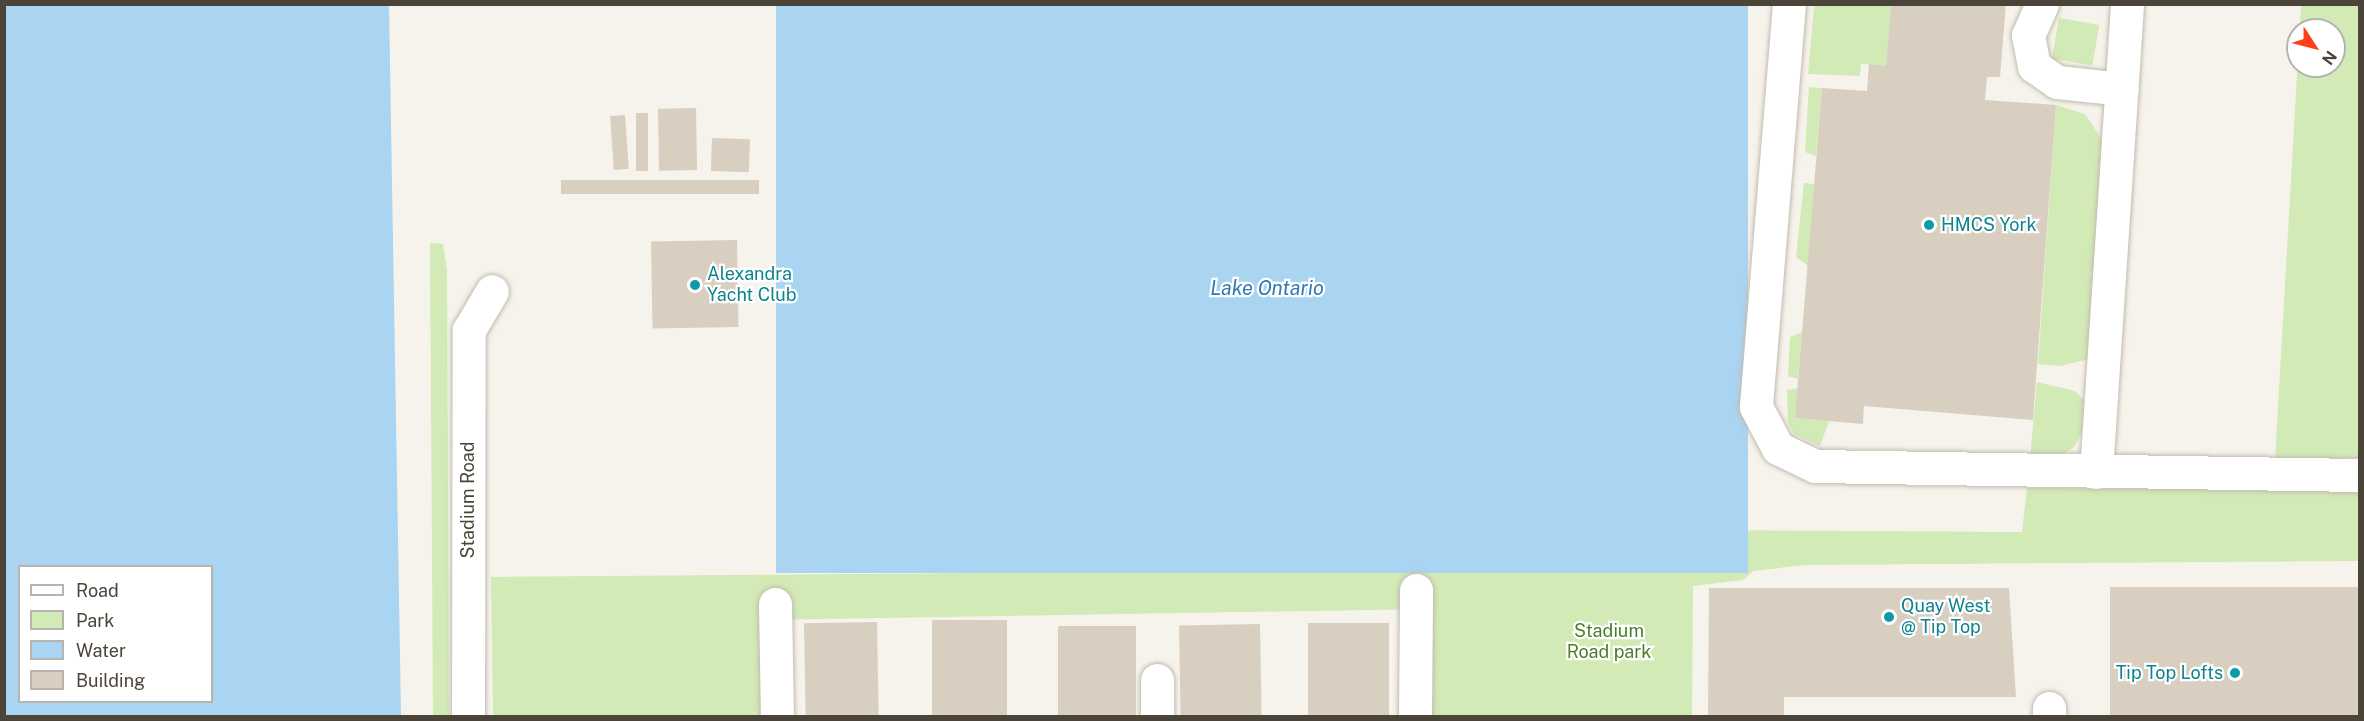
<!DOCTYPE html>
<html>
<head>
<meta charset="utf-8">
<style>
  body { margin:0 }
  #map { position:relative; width:2364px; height:721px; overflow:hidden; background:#f6f3ec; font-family:"Public Sans",sans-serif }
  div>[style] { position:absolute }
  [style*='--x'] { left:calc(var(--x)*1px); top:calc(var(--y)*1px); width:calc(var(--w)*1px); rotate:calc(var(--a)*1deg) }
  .green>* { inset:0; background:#d2eab5; transform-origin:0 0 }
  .water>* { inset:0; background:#a9d4f2; transform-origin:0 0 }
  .building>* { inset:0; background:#d8cfc1; transform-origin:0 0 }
  .roads { filter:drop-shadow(0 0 2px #c2bbae) drop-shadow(0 0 2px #c2bbae) }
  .minor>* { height:33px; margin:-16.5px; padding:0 16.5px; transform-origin:16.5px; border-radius:16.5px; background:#fff }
  .dots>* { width:16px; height:16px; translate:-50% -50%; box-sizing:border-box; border:3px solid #fff; border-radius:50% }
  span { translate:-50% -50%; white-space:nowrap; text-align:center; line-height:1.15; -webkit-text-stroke:4.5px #fff; paint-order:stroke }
  .culture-label { font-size:18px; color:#0d838f }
  .left { translate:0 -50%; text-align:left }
  .right { translate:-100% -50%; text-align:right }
  .street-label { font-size:18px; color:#4b4439 }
  .park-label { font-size:18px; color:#4a7f2a }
  .water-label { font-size:20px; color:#2e7ab2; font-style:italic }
  .frame { position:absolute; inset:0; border:6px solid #4b4439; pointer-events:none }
  .legend { position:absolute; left:18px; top:565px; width:195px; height:138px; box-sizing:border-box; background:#fff; border:2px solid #b7b4b0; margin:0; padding:8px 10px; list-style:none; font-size:18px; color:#4b4439 }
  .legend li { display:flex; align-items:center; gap:12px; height:30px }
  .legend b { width:30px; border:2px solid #b7b4b0 }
  .north { position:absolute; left:2286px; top:18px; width:60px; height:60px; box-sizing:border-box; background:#fff; border:2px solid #b7b4b0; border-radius:50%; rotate:126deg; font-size:16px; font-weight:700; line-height:24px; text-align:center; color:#4b4439 }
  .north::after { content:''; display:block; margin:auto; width:21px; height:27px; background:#fc3f1d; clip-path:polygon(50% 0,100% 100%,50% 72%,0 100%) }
</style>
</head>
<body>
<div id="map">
  <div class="green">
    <i style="clip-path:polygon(1814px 5px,1891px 5px,1886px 66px,1861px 64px,1860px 76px,1808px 74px)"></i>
    <i style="clip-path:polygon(2301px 5px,2359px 5px,2359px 458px,2275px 460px,2298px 56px,2298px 66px,2334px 66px,2334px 30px,2300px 30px)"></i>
    <i style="left:2059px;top:18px;width:41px;height:41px;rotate:10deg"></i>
    <i style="clip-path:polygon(1809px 87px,1822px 88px,1816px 156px,1805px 152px)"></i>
    <i style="clip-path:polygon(2056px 105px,2085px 114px,2103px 141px,2090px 359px,2060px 366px,2038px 364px)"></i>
    <i style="clip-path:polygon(1804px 183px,1814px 184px,1808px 266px,1796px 257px)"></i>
    <i style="clip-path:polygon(430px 243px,443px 244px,447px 270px,449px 716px,433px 716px)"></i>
    <i style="clip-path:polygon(1802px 332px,1798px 379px,1788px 376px,1790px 337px)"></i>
    <i style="clip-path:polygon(2037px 382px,2075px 391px,2087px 403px,2084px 429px,2074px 447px,2059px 457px,2030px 458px)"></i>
    <i style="clip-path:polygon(1798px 388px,1795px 418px,1829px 421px,1820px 446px,1794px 434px,1788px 423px,1787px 390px)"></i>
    <i style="clip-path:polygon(2027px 488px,2360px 489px,2359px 561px,1805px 565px,1753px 571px,1743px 580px,1693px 586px,1692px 716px,1432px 716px,1430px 609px,760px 620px,760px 716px,493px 716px,491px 577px,1705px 567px,1710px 530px,2022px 532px)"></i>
  </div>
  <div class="water">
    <i style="clip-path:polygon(evenodd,4px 5px,389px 5px,401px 716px,5px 716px,4px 5px,20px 566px,212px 566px,212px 702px,20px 702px,20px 566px)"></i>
    <i style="left:776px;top:5px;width:972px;height:568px"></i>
  </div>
  <div class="building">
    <i style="clip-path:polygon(1891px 4px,2006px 4px,2000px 77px,1987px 77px,1985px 100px,2056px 105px,2033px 420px,1864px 406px,1863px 424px,1795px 418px,1822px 88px,1867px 91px,1869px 64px,1886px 66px)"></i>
    <i style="left:696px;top:108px;width:62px;height:38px;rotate:89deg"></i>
    <i style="left:636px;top:113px;width:12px;height:58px"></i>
    <i style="left:625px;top:115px;width:54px;height:15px;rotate:86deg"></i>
    <i style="left:712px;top:138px;width:38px;height:33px;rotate:2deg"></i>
    <i style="left:759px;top:180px;width:14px;height:198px;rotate:90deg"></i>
    <i style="left:737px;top:240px;width:87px;height:86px;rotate:89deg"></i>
    <i style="left:2360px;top:587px;width:129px;height:250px;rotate:90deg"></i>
    <i style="clip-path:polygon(1709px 588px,2009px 588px,2016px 697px,1784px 697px,1784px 716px,1708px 716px)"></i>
    <i style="left:932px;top:620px;width:75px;height:96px"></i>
    <i style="left:877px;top:622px;width:94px;height:73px;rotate:89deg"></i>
    <i style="left:1308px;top:623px;width:81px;height:93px"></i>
    <i style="left:1260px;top:624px;width:92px;height:81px;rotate:89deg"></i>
    <i style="left:1058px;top:626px;width:78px;height:90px"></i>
  </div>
  <div class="roads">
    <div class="minor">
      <i style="--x:1789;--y:4;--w:404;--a:94.7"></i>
      <i style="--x:1756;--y:407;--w:47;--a:61.8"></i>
      <i style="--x:1778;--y:448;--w:41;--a:25.9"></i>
      <i style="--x:1815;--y:466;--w:545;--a:0.95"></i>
      <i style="--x:2042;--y:4;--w:34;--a:114"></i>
      <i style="--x:2028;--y:35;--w:32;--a:79"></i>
      <i style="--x:2034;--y:66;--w:28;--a:35"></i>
      <i style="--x:2057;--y:82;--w:65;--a:6.1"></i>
      <i style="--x:2096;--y:472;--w:469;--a:-86.2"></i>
      <i style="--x:775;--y:604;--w:112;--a:89"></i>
      <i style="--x:468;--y:716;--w:386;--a:-89.9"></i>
      <i style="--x:469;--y:330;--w:45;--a:-59.5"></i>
      <i style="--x:1157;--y:716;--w:36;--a:-90"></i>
      <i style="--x:1415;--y:716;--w:126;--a:-89.5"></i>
      <i style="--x:2049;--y:716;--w:8;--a:-90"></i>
    </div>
  </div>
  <div class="dots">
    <i style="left:1929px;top:225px;background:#0f9aa8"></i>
    <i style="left:695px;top:285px;background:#0f9aa8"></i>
    <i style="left:1889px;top:617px;background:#0f9aa8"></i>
    <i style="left:2235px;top:673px;background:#0f9aa8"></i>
  </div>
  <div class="culture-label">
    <span class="left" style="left:1941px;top:225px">HMCS York</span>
    <span class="left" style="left:707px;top:285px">Alexandra<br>Yacht Club</span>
    <span class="left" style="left:1901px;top:617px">Quay West<br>@ Tip Top</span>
    <span class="right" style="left:2223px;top:673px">Tip Top Lofts</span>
  </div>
  <div class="street-label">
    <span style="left:468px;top:500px;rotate:-90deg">Stadium Road</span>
  </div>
  <div class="park-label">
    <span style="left:1609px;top:642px">Stadium<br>Road park</span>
  </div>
  <div class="water-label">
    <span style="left:1267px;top:288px">Lake Ontario</span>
  </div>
  <div class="frame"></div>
  <ul class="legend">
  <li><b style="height:8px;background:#fff"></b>Road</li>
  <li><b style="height:16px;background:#d2eab5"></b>Park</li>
  <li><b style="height:16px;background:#a9d4f2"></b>Water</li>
  <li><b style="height:16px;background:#d8cfc1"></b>Building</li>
  </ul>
  <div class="north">N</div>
</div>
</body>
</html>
